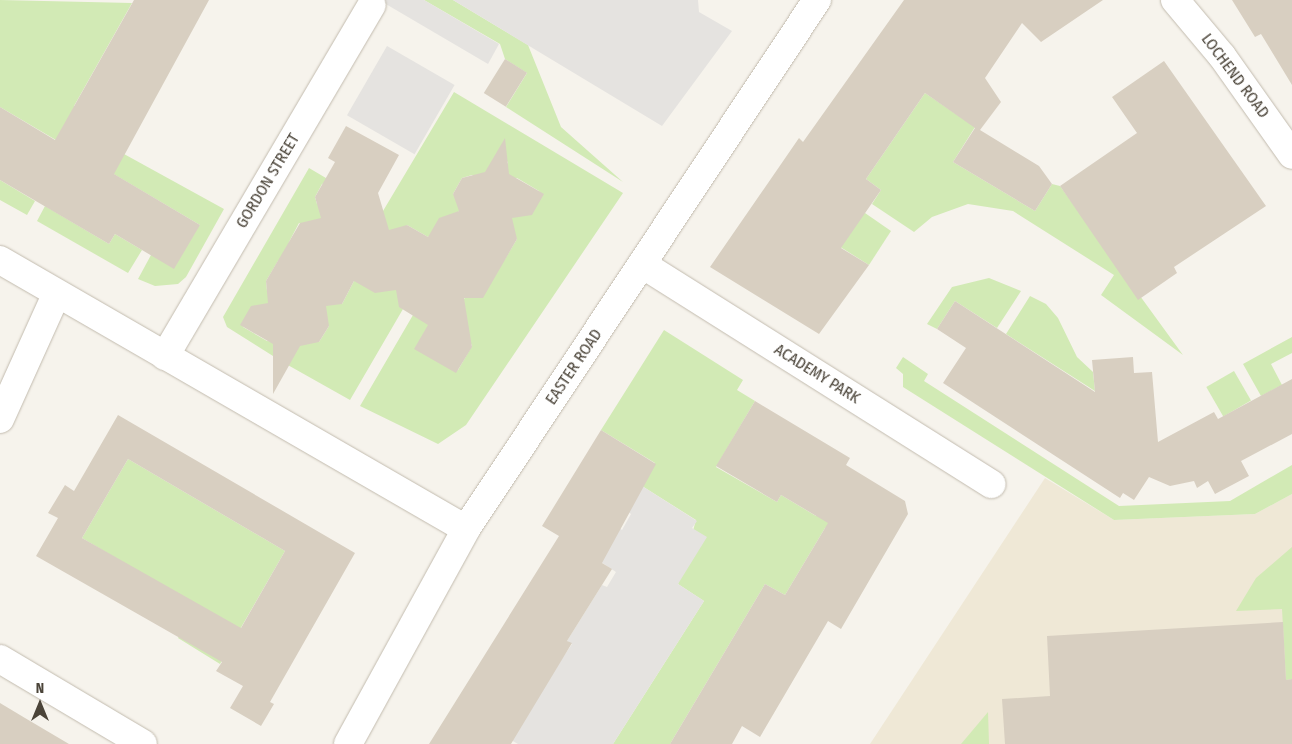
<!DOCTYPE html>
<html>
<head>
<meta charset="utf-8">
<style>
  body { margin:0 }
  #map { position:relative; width:1292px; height:744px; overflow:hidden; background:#f6f3ec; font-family:"Fira Sans Condensed",sans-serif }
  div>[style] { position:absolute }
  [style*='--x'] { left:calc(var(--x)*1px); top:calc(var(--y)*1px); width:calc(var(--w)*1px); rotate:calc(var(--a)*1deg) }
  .education>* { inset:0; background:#efe8d6 }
  .green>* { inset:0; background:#d2eab5; transform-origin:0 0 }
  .parking>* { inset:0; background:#e5e3e0; transform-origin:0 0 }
  .building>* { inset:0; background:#d8cfc1; transform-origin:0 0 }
  .roads { filter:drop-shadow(0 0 1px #c2bbae) drop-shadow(0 0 1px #c2bbae) }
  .minor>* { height:28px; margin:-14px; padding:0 14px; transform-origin:14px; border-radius:14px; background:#fff }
  .tertiary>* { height:28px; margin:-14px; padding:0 14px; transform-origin:14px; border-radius:14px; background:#fff }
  span { translate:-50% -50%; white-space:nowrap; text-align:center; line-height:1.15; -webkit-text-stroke:4px #fff; paint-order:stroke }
  .street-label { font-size:16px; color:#4b4439 }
  .north { position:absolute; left:15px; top:679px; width:50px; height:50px; -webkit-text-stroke:4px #fff; paint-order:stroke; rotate:0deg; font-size:14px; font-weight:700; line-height:20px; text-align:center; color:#4b4439 }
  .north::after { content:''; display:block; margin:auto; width:18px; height:22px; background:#4b4439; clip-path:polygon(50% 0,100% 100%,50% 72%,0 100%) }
</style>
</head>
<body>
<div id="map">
  <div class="education">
    <i style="clip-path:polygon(1045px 478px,1114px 520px,1255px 514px,1292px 494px,1292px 744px,870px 744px)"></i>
  </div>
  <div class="green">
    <i style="clip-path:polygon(0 0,132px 3px,74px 106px,132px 138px,124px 154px,224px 209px,186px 277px,178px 284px,155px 286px,138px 279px,151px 255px,200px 225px,0 107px)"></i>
    <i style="clip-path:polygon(424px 0,453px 0,528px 45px,561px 127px,623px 182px,506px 107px,527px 73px,505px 59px,500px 44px)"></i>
    <i style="clip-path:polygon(454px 92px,623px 193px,466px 425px,438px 444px,360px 406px,413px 315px,422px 313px,453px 371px,458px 370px,472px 346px,458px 310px,468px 292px,505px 259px,517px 239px,508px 225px,517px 210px,541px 198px,539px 191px,517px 178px,502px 178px,508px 162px,498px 156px,481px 181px,472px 175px,462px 178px,453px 194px,465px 206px,428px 237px,407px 225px,395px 235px,381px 227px,383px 211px)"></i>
    <i style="clip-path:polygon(925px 93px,975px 127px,953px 162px,1035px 211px,1052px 184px,1060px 186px,1183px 355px,1101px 295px,1114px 275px,1013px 211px,968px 204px,932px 217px,914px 232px,872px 204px,881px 190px,866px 179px)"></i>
    <i style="clip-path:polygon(309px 168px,331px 181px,322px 184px,315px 197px,317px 204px,328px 210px,318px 228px,299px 223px,289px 242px,287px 259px,278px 261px,266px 281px,267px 291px,275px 295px,267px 310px,242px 322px,243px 327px,267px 341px,279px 342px,273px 356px,227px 327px,223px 317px)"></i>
    <i style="clip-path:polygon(0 180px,35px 201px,27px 215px,0 200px)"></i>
    <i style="clip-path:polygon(45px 206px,109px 244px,115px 234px,142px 250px,128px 273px,37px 221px)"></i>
    <i style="clip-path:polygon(865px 213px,891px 231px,869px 265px,826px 238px)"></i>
    <i style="clip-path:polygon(989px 278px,1021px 291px,997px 328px,955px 301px,937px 329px,927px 324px,952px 287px)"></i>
    <i style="clip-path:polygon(354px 281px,386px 282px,405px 292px,403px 309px,350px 400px,286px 364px,304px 339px,319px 342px,329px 326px,319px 315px,327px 301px,342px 304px)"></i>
    <i style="clip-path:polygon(1030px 296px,1046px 304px,1058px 318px,1077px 357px,1093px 372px,1095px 391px,1006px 334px)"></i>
    <i style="clip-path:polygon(664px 330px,743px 380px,737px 390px,755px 401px,716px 467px,777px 502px,781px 495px,816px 516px,823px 503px,852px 520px,825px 528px,785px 595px,765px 584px,670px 744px,613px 744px,704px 601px,678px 584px,696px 520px,642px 486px,655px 463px,601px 430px)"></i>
    <i style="clip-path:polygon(1292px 337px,1292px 353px,1271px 364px,1282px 385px,1261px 396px,1243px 364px)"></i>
    <i style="clip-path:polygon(903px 357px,928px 374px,924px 381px,1119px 506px,1230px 501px,1292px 465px,1292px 494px,1255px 514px,1114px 520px,903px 387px,903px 374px,896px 368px)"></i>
    <i style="left:1234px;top:371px;width:34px;height:32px;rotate:60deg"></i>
    <i style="clip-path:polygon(128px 459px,285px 551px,220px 664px,178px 638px,197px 606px,82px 538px)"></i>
    <i style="clip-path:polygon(1292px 547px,1292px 679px,1286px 680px,1282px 609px,1236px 611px,1256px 578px)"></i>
    <i style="clip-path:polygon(988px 712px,989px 744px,961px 744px)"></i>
  </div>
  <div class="parking">
    <i style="clip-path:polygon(379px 0,424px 0,499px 44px,488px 64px)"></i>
    <i style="clip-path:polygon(453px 0,698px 0,699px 12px,732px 31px,662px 126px)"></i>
    <i style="left:387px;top:46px;width:78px;height:80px;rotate:30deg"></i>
    <i style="clip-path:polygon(642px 486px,697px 521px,692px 528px,707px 537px,678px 584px,704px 601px,613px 744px,518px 744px,506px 737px,561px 660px,572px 644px,567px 641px,602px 585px,607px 587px,616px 572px,598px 560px,618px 527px,622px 530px,631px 514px,627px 511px)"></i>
  </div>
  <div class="building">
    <i style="clip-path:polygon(134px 0,209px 0,114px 174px,200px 225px,174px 269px,115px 234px,109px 244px,0 180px,0 107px,55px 140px)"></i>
    <i style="clip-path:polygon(904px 0,1103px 0,1041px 42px,1022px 23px,985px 78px,1001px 102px,980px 130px,1039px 166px,1052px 184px,1035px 211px,953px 162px,975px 128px,925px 93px,866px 179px,881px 190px,841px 248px,869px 265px,819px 334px,710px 267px,799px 138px,803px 142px)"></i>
    <i style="clip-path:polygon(1232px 0,1292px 0,1292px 85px,1261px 34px,1255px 37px)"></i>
    <i style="left:505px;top:59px;width:26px;height:40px;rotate:32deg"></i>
    <i style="clip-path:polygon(1164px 61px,1266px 206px,1174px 267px,1177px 273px,1138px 300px,1060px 186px,1137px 133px,1112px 97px)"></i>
    <i style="clip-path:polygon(346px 126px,399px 155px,378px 193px,389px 230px,407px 225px,428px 237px,439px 218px,459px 211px,453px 194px,462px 178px,485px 172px,505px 138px,509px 174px,544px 194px,532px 215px,512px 218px,517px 239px,483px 298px,464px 298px,472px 347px,456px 373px,414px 349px,428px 325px,399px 307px,396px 290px,375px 293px,354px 281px,342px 304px,326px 306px,329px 326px,319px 342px,300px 346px,273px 394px,273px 344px,240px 325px,251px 306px,268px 303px,266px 281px,300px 223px,321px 218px,315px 197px,335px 162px,328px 158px)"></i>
    <i style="clip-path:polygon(955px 301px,1095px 392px,1092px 360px,1133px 357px,1134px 373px,1152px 372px,1158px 442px,1214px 412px,1218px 419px,1292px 379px,1292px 434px,1241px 461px,1249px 476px,1215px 494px,1208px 481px,1197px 488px,1194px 481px,1170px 486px,1149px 477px,1134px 500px,1123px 493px,1120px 498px,943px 383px,966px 348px,937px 329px)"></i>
    <i style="clip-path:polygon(755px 401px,850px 458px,846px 465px,905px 501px,908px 514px,841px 629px,828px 621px,760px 737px,742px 726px,732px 744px,670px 744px,765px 584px,785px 595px,828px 523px,781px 495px,777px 502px,716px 466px)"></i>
    <i style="clip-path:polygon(evenodd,118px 415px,355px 553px,270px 702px,274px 704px,261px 726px,230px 708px,243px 686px,216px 671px,222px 662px,36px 556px,58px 518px,48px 513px,65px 485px,74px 491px,118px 415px,128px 459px,285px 551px,241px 628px,82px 538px,128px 459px)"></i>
    <i style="clip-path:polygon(601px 430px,656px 464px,602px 563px,612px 569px,567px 641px,572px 643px,511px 744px,429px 744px,559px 536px,542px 526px)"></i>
    <i style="clip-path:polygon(1283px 622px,1286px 680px,1292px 679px,1292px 744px,1005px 744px,1002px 699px,1050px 696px,1047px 636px)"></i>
    <i style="clip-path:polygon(0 703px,25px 718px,69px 744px,0 744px)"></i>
  </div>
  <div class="roads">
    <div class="minor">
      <i style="--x:0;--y:260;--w:538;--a:30"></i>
      <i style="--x:642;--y:264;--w:413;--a:32.2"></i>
      <i style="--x:165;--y:356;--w:407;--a:-59.5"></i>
      <i style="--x:0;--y:419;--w:136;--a:-65.7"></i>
      <i style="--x:0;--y:659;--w:166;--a:30.7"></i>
    </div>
    <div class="tertiary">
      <i style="--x:1175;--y:0;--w:73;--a:50"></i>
      <i style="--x:1222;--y:56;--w:121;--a:54.7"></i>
      <i style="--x:348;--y:744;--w:245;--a:-61.2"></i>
      <i style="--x:466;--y:529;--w:635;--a:-56.44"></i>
    </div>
  </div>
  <div class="street-label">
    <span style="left:1235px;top:76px;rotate:53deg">LOCHEND ROAD</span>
    <span style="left:268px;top:181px;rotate:-59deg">GORDON STREET</span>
    <span style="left:574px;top:367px;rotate:-56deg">EASTER ROAD</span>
    <span style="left:817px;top:374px;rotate:32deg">ACADEMY PARK</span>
  </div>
  <div class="north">N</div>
</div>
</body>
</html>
